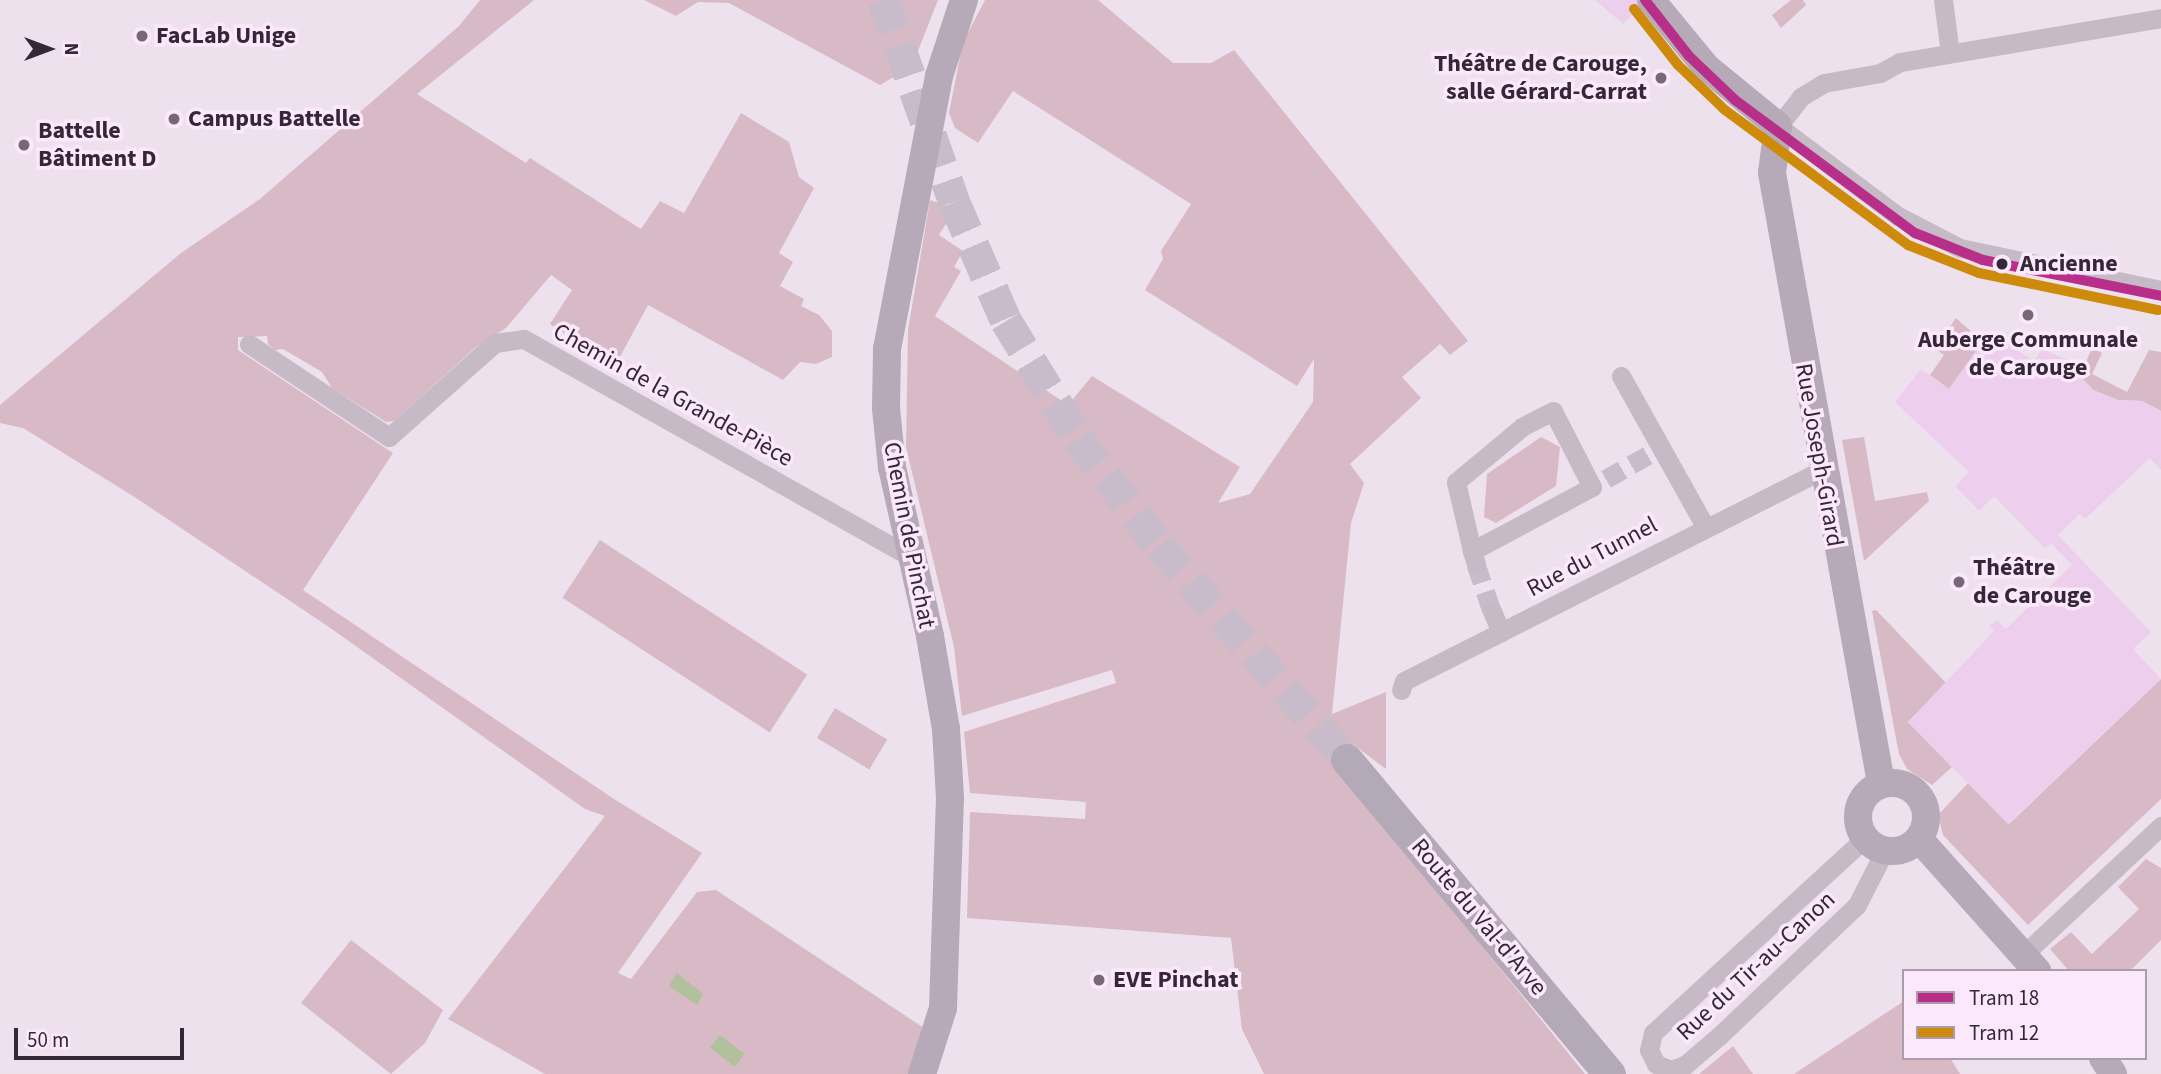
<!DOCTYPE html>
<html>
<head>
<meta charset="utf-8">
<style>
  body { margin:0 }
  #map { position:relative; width:2161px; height:1074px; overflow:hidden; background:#eee1ee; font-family:"Source Sans 3",sans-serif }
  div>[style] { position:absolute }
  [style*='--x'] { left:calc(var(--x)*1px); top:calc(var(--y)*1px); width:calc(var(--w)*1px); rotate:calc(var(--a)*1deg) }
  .green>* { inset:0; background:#d7bac5; transform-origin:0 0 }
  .plaza>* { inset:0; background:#edcfed }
  .water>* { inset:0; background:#b0c19b; transform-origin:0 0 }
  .street-tunnel>* { height:19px; margin-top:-9.5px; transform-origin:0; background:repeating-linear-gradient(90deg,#c9bcca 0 19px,transparent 0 29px) }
  .primary-tunnel>* { height:32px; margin-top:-16px; transform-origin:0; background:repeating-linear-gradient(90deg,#c9bcca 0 32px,transparent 0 48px) }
  .street>* { height:19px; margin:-9.5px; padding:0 9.5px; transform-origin:9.5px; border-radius:9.5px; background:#c6bac7 }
  .secondary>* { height:28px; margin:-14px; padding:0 14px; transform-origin:14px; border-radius:14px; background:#b6aab8 }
  .secondary>.ring { margin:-14px; padding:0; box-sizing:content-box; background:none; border:28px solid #b6aab8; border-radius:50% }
  .primary>* { height:32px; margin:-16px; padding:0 16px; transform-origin:16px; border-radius:16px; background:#b4a9b6 }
  .tram-1>* { height:10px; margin:-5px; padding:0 5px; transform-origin:5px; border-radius:5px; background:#b82f89 }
  .tram-2>* { height:10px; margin:-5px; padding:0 5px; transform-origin:5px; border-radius:5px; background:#ce8a0b }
  .dots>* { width:19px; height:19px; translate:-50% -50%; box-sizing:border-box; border:4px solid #fbe8fb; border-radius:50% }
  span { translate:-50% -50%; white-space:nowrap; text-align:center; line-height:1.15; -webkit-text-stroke:7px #fbe8fb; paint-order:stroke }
  .poi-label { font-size:24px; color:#342738; font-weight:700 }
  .left { translate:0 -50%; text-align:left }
  .right { translate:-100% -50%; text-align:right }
  .stop-label { font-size:24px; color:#342738; font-weight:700 }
  .street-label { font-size:24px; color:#342738 }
  .legend { position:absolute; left:1902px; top:969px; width:245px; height:91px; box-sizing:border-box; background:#fbe8fb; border:2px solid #ab9bad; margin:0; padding:9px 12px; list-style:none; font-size:21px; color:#342738 }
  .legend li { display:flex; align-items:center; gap:14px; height:35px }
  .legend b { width:35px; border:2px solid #ab9bad }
  .north { position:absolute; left:14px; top:14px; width:70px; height:70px; -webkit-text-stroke:5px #fbe8fb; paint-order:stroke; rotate:90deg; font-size:19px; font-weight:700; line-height:28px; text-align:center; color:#342738 }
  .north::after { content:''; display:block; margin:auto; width:24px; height:32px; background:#342738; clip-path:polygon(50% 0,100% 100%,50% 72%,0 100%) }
  .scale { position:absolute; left:14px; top:1028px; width:170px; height:32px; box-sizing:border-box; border:4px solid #342738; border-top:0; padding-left:9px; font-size:21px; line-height:24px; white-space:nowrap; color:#342738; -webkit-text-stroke:5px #fbe8fb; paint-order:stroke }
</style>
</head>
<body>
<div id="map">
  <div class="green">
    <i style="clip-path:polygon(480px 0,534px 0,417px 94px,526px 163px,530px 158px,641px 229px,660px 201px,684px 213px,741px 113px,789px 142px,799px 177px,814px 188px,779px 253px,793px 262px,780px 286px,804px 299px,801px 306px,819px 315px,832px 331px,832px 357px,816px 364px,800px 362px,783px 380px,648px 305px,615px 366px,550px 324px,572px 290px,551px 275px,506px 328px,476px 347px,394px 421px,386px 422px,332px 388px,322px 372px,283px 349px,275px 350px,268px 344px,267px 336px,238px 337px,238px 350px,393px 453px,303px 590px,614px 799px,702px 853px,618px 973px,631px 979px,697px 892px,716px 890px,924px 1028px,909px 1074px,545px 1074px,448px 1019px,605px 816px,585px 809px,329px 627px,133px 496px,23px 428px,0 423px,0 405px,181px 253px,260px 199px,459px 26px)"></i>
    <i style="clip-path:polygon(644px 0,938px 0,912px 66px,880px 85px,729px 3px,698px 2px,676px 16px)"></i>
    <i style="clip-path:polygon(985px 0,1098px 0,1173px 63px,1211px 63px,1234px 50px,1468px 341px,1450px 355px,1440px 344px,1402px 377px,1421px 398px,1350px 464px,1364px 483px,1351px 523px,1332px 714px,1386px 692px,1386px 769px,1354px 745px,1347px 748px,1343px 774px,1585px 1074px,1264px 1074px,1242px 1029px,1231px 938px,967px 918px,970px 812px,1085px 819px,1086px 802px,970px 793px,964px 732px,1116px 683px,1112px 670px,962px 716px,954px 647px,906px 447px,908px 330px,930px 200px,955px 209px,939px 235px,963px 251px,954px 267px,961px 271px,935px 316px,1068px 405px,1092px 376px,1240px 467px,1218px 503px,1250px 494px,1313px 402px,1314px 359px,1297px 386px,1145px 290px,1163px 259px,1161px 251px,1191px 204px,1013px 91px,978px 143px,955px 128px,949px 113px,963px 42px)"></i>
    <i style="clip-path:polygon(1791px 0,1803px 0,1806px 5px,1781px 28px,1772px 15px)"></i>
    <i style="clip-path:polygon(1956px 318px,1983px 342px,1949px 389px,1930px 375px,1944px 355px,1935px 349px)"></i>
    <i style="clip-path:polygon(2092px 348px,2102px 353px,2092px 374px,2127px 392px,2149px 350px,2161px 352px,2161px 411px,2142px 401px,2118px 400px,2093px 390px,2080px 376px)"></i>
    <i style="clip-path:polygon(1541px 437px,1560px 447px,1556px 486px,1496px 523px,1484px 517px,1487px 474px)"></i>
    <i style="clip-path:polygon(1864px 437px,1875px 501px,1927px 492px,1929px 501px,1864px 561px,1842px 440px)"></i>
    <i style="left:600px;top:540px;width:247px;height:69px;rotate:33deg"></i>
    <i style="clip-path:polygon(1876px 610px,1947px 684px,1908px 722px,1952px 767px,1932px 785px,1907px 769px,1899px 754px,1872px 611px)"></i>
    <i style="clip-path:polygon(2161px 679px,2161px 799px,2028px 925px,1943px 835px,1938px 815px,1968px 783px,2009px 824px)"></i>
    <i style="left:835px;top:708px;width:61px;height:35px;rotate:31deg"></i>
    <i style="clip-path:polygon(2146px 859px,2161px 868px,2161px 940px,2130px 971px,2069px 971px,2050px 949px,2071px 932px,2092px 954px,2139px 909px,2118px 887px)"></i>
    <i style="clip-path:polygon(351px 940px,443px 1010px,425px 1043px,391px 1074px,301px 1003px)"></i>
    <i style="clip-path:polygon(1904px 1001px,1904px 1058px,1950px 1058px,1960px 1074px,1794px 1074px)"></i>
    <i style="clip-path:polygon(1733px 1046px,1753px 1074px,1699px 1074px)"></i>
  </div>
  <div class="plaza">
    <i style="clip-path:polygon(1595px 0,1640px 0,1643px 5px,1623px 24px)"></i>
    <i style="clip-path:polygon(1989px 332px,2034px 361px,2042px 349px,2065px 359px,2080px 368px,2080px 376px,2093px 390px,2118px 400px,2142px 401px,2161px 411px,2161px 470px,2150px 458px,2085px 519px,2080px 514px,2058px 535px,2151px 632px,2133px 649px,2161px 679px,2008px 824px,1908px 722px,1994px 631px,1989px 626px,1997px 620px,2006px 629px,2072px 565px,2051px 543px,2045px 548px,1994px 496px,1979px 511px,1955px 486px,1969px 472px,1895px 402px,1921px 369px,1949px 389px)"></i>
  </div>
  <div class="water">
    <i style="clip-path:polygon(677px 973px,703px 994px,697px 1005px,669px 986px)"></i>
    <i style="left:720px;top:1035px;width:31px;height:16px;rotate:38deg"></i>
  </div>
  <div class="street-tunnel">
    <i style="--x:1606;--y:479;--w:51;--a:-29.6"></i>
    <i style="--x:1476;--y:564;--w:50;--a:71.2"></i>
  </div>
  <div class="primary-tunnel">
    <i style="--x:883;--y:0;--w:214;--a:70.6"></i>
    <i style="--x:954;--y:202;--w:130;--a:66.4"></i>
    <i style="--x:1006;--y:321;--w:138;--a:58.6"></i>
    <i style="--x:1078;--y:439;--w:134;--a:52.9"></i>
    <i style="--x:1159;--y:546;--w:285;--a:48.7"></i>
  </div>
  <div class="street">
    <i style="--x:1943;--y:0;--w:53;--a:82.5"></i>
    <i style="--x:2161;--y:18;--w:265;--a:170.4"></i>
    <i style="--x:1900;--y:62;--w:23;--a:151"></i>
    <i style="--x:1880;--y:73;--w:57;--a:169.9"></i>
    <i style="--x:1824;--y:83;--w:27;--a:149"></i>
    <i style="--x:1801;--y:97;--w:37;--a:128"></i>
    <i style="--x:1778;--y:126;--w:150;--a:36.9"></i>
    <i style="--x:1898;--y:216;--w:70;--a:27.3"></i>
    <i style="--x:1960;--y:248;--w:205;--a:11.8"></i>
    <i style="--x:249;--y:344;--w:168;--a:33.6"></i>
    <i style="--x:389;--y:437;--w:142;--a:-41.6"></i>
    <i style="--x:495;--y:343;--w:29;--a:-8"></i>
    <i style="--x:524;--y:339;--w:444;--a:29.4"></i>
    <i style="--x:1621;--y:376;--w:172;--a:60.8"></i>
    <i style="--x:1472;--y:551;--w:136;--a:-28.1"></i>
    <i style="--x:1592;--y:487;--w:85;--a:-117.2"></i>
    <i style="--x:1553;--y:411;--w:35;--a:153"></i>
    <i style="--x:1522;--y:427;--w:86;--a:140.2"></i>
    <i style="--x:1456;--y:482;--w:71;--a:76.9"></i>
    <i style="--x:1472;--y:551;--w:14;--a:73"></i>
    <i style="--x:1492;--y:611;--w:23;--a:67"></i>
    <i style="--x:1401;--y:690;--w:9;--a:-72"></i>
    <i style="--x:1404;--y:681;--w:467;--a:-26.8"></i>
    <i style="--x:1865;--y:838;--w:288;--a:137.4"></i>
    <i style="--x:1653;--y:1033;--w:17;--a:103"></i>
    <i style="--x:1649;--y:1050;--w:16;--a:63"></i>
    <i style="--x:1656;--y:1064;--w:16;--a:22"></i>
    <i style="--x:1671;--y:1070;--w:15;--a:-20"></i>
    <i style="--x:1685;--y:1065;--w:45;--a:-40.5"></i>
    <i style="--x:1719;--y:1036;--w:190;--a:-43.5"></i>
    <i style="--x:1857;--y:905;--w:62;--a:-63"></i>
    <i style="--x:2023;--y:955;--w:189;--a:-43.1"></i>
  </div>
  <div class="secondary">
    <i style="--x:1651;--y:0;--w:87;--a:50.6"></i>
    <i style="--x:1706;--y:67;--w:93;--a:39.3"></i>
    <i style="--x:1778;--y:126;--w:47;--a:97.3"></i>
    <i style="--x:1772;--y:173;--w:620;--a:79.87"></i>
    <i class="ring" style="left:1858px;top:783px;width:40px;height:40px"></i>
    <i style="--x:1920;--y:840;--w:176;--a:48.2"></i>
    <i style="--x:2103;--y:1058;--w:19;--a:58"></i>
    <i style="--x:922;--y:1074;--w:69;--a:-72.3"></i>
    <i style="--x:943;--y:1008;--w:210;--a:-88.1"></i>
    <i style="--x:950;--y:798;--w:69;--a:-93.3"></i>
    <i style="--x:946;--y:729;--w:94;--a:-99.8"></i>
    <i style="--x:930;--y:636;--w:172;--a:-102.7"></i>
    <i style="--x:892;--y:468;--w:60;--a:-95.7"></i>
    <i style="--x:886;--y:408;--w:59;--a:-89"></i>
    <i style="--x:887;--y:349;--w:278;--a:-79.2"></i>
    <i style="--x:939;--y:76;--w:80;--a:-71.8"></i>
  </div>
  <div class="primary">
    <i style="--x:1347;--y:760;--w:410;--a:50.1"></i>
  </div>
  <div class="tram-1">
    <i style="--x:1645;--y:0;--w:71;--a:51.8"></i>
    <i style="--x:1689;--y:56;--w:64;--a:43.7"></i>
    <i style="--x:1735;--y:100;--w:224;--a:36.5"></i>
    <i style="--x:1915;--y:233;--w:73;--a:21.7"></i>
    <i style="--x:1983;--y:260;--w:182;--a:11.4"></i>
  </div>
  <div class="tram-2">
    <i style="--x:1634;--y:9;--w:71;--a:51.8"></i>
    <i style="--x:1678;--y:65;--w:65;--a:43.8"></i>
    <i style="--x:1725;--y:110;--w:227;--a:36.4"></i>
    <i style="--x:1908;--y:245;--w:76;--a:21.5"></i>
    <i style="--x:1979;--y:273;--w:183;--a:11.7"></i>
  </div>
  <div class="dots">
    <i style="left:142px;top:36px;background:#756878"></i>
    <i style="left:1661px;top:78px;background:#756878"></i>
    <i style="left:174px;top:119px;background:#756878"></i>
    <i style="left:24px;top:145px;background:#756878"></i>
    <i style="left:2002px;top:264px;background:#342738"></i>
    <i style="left:2028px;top:315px;background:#756878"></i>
    <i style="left:1959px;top:582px;background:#756878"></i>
    <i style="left:1099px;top:980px;background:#756878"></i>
  </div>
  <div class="poi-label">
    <span class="left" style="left:156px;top:36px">FacLab Unige</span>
    <span class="right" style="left:1647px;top:78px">Théâtre de Carouge,<br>salle Gérard-Carrat</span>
    <span class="left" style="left:188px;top:119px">Campus Battelle</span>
    <span class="left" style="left:38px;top:145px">Battelle<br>Bâtiment D</span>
    <span style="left:2028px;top:354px">Auberge Communale<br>de Carouge</span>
    <span class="left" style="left:1973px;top:582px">Théâtre<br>de Carouge</span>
    <span class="left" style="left:1113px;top:980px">EVE Pinchat</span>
  </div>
  <div class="stop-label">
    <span class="left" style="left:2020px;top:264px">Ancienne</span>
  </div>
  <div class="street-label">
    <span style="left:673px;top:395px;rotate:29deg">Chemin de la Grande-Pièce</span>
    <span style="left:1819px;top:455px;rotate:80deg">Rue Joseph-Girard</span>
    <span style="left:909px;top:535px;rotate:79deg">Chemin de Pinchat</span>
    <span style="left:1592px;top:557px;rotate:-28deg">Rue du Tunnel</span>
    <span style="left:1479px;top:917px;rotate:50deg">Route du Val-d'Arve</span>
    <span style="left:1756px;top:966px;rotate:-43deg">Rue du Tir-au-Canon</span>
  </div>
  <ul class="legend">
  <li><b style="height:9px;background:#b82f89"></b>Tram 18</li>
  <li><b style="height:9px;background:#ce8a0b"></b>Tram 12</li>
  </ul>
  <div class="north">N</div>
  <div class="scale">50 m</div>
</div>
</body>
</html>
